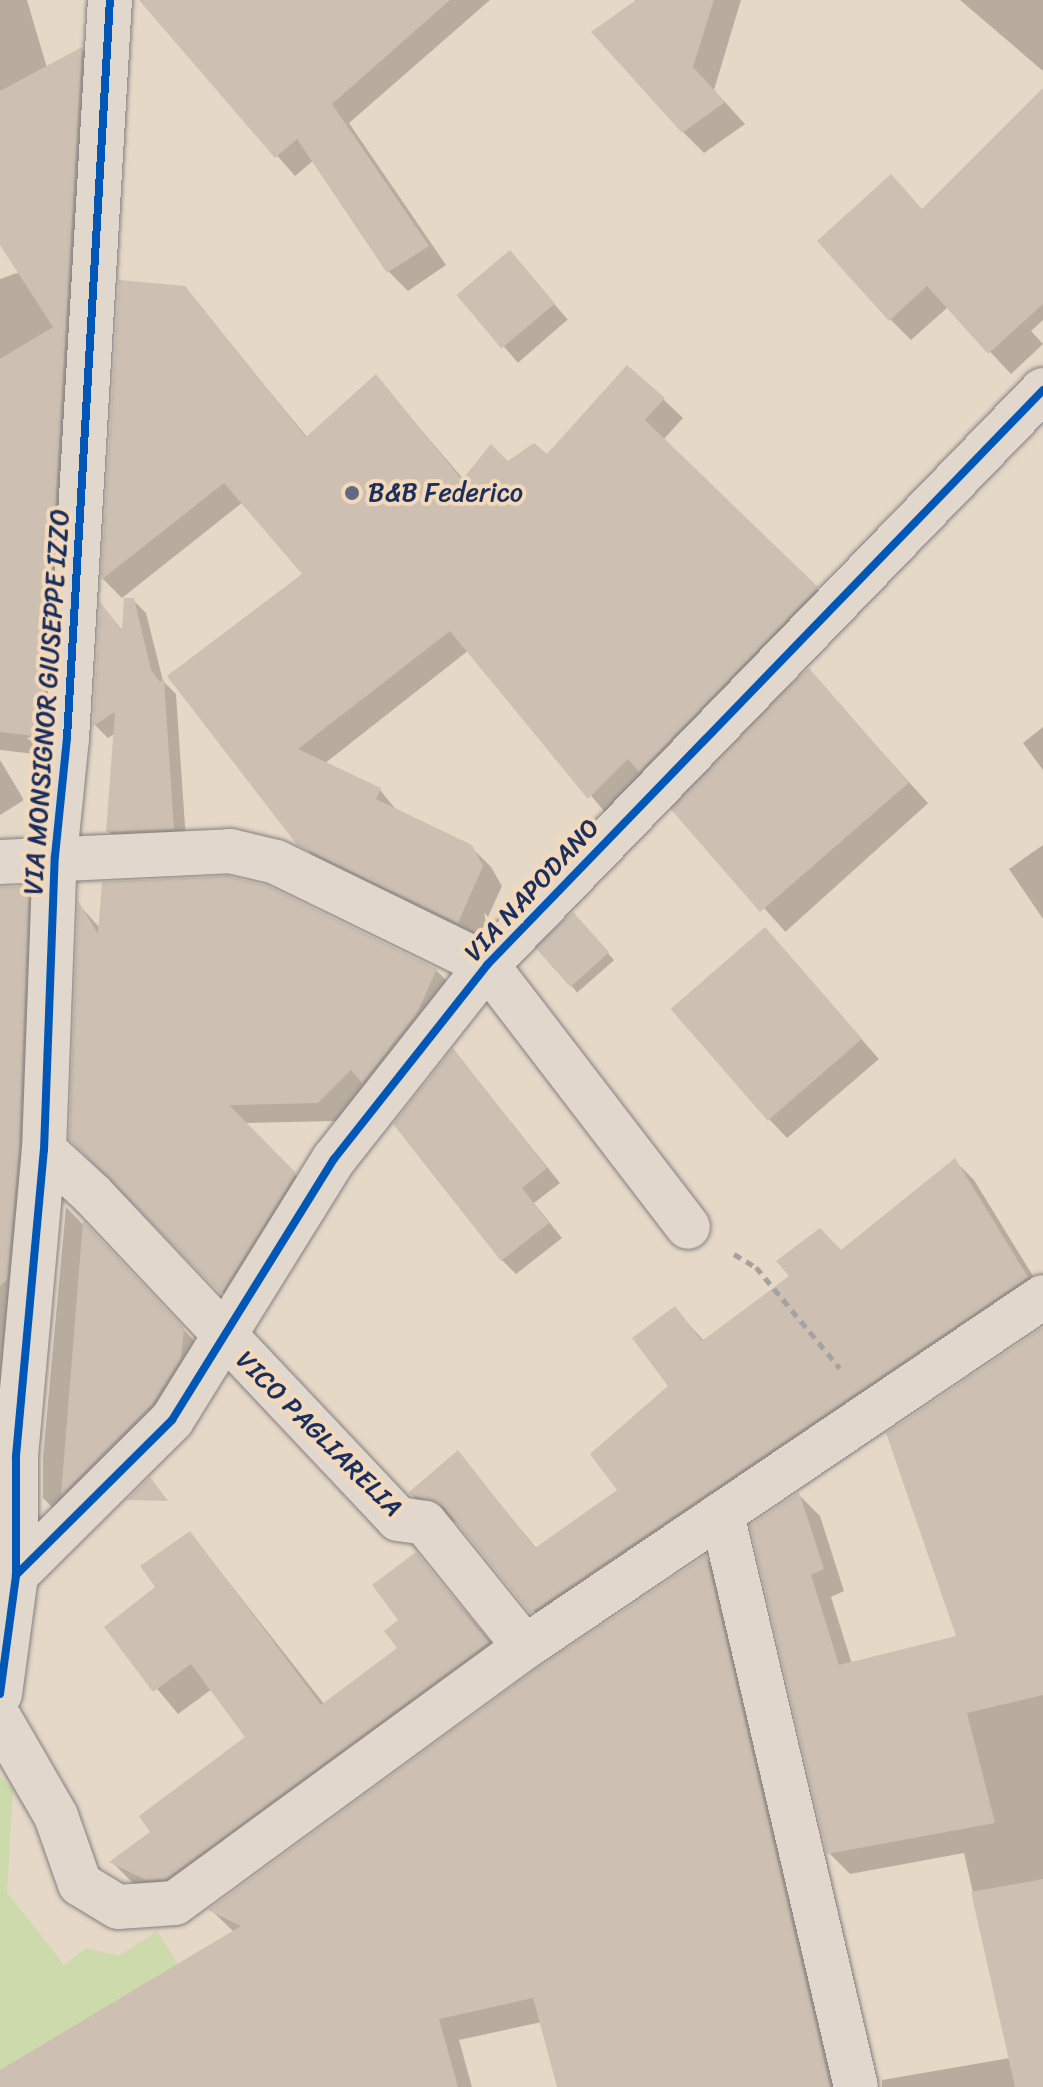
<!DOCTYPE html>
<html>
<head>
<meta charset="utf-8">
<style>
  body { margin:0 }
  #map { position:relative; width:1043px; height:2087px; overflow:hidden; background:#e6d8c7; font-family:Sriracha,sans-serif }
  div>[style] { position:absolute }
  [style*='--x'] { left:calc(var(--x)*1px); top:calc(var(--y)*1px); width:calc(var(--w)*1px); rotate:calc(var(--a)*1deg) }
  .green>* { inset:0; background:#ccdaac }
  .shadow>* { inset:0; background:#0003; transform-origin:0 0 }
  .building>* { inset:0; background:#cdc0b2; transform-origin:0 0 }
  .path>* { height:5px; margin-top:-2.5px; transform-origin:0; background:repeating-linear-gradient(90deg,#a5a29f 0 8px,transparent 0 14px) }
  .roads { filter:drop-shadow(0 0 2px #828081) drop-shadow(0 0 2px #828081) }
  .street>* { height:44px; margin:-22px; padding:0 22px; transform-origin:22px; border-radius:22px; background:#e1d7cc }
  .cycleway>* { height:8px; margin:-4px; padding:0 4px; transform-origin:4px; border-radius:4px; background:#0057b8 }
  .dots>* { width:22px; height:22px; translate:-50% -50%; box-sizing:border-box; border:4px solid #f3d9ba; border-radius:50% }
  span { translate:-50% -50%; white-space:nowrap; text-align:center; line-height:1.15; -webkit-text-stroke:8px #f3d9ba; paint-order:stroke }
  .poi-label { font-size:26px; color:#1b2f5e }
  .left { translate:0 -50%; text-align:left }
  .street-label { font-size:26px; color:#1b2f5e }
</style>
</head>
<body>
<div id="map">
  <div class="green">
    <i style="clip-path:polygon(0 1776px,13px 1790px,7px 1892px,64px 1965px,86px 1948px,119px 1956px,157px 1931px,178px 1964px,0 2070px)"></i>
  </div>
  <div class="shadow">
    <i style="clip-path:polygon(0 0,27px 0,47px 68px,82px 49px,102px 70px,62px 757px,0 750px,0 279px,20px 272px,0 241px)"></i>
    <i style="clip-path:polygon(164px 0,490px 0,349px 123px,446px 265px,408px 291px,389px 272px,314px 160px,295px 176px,161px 23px)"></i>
    <i style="clip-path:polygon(635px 0,741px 0,714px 90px,745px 124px,704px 153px,683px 132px)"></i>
    <i style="clip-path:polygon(960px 0,1043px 0,1043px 71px)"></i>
    <i style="clip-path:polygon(1043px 91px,1043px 320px,1031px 331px,1043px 344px,1011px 374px,948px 307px,911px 340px,890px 319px,923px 211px)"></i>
    <i style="left:510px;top:253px;width:88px;height:66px;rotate:49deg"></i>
    <i style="clip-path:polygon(121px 282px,184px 288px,308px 438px,376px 377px,464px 480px,547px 456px,663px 399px,683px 418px,663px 440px,836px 608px,609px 817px,469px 650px,324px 764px,380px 790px,398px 812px,470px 846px,491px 867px,502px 886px,477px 941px,319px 864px,170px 677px,305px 574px,243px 502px,122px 598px,103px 579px)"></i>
    <i style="clip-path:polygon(133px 600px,146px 613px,163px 681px,176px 694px,186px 841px,121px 844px,108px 831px,116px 733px,108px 738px,95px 725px,102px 606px,124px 632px)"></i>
    <i style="left:809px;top:671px;width:178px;height:192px;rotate:48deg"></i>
    <i style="clip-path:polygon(1043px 727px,1043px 770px,1023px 743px)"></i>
    <i style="clip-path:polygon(0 760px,24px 800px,0 815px)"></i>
    <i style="clip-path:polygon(1043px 845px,1043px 919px,1009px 869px)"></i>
    <i style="clip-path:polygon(0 888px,28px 888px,49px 909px,0 1639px)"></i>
    <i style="clip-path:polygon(80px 906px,101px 929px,436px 970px,455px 989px,338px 1121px,245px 1123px,314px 1194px,241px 1311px,71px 1139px)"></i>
    <i style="left:580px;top:921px;width:52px;height:49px;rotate:49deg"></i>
    <i style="clip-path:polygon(765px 930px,879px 1059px,787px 1138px,768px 1118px)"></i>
    <i style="clip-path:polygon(454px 1051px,560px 1183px,534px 1203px,562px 1238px,516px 1274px,502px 1260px)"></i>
    <i style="clip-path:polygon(955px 1161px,974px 1180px,1043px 1292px,551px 1632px,460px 1524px,430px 1512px,411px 1494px,458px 1453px,537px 1549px,619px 1490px,670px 1386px,675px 1309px,705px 1342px,792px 1277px,841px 1252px)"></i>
    <i style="clip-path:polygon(66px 1207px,203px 1350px,63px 1518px,43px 1498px,43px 1457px)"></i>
    <i style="clip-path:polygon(1043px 1330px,1043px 2087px,882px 2087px,882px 2080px,1010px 2058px,964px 1853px,850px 1874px,829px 1853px,799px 1495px,820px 1516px,844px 1591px,831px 1597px,852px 1664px,959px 1638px)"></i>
    <i style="clip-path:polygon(190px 1533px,325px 1705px,400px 1649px,416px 1554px,511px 1666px,190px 1901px,135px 1885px,112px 1862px,153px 1832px,248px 1737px,212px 1689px,178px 1714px,106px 1627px,158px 1588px)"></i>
    <i style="clip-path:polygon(706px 1558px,727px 1579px,846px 2087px,567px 2087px,542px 2022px,459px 2040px,472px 2087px,0 2087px,0 2072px,234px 1932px,211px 1910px)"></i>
  </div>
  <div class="building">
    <i style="clip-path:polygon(139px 0,450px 0,332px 104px,429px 246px,387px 273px,297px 139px,275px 158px)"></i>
    <i style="clip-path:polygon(636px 0,714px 0,693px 67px,725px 102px,682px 133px,591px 32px)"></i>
    <i style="clip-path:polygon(82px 47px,42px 736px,42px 737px,0 732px,0 359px,53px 327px,0 245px,0 91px)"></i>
    <i style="clip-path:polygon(1043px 88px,1043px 304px,988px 354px,927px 286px,889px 321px,817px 241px,891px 174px,922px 209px)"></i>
    <i style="left:510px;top:250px;width:70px;height:70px;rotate:50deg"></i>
    <i style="clip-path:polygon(119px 280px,185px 286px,306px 437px,376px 374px,462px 480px,491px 444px,508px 461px,534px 443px,547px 454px,627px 365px,665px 398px,645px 420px,818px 587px,639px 772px,628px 759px,588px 799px,450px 631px,298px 749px,381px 788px,376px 799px,472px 845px,483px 866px,458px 923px,297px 845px,167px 676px,302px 574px,224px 483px,101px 580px)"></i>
    <i style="clip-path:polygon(124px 598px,134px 598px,151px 670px,160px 682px,164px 679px,174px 829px,106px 832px,115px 712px,93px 726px,100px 602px,122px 630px)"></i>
    <i style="left:809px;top:668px;width:152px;height:197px;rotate:49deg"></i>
    <i style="clip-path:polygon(228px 876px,268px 886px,437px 969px,417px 1013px,362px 1083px,351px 1070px,318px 1103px,229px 1105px,296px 1173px,221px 1294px,69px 1139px,78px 901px,98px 934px,102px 882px)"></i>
    <i style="clip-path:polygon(29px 886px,19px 1148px,7px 1280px,0 1286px,0 887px)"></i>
    <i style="left:573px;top:912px;width:54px;height:52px;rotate:48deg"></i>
    <i style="left:765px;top:927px;width:148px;height:125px;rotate:49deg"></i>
    <i style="clip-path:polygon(453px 1048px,547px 1168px,522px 1188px,549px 1223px,501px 1261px,393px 1124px)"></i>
    <i style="clip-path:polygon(955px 1158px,1028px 1277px,530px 1613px,444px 1507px,408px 1493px,458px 1450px,535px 1548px,617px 1490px,590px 1454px,668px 1386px,632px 1338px,675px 1306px,702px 1341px,789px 1276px,776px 1261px,820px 1228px,841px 1250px)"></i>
    <i style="clip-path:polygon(83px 1221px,184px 1328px,181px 1358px,152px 1404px,61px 1495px)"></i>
    <i style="clip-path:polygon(1043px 1327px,1043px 1695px,967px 1713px,995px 1823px,827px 1854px,750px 1525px,799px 1492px,824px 1569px,811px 1575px,839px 1665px,956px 1636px,886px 1433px)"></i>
    <i style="clip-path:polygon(150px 1477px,168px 1501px,127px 1500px)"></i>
    <i style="clip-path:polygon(190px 1531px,321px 1705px,397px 1648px,384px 1631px,398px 1620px,372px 1585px,416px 1552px,489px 1642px,166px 1879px,146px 1880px,109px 1862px,150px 1832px,139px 1816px,245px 1737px,191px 1664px,153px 1692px,104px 1627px,155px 1587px,140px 1566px)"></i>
    <i style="clip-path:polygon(706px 1555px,830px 2087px,557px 2087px,533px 1998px,439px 2019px,458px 2087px,0 2087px,0 2070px,241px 1926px,208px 1910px,539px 1667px)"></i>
    <i style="clip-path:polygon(1043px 1879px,1043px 2087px,1015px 2087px,971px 1892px)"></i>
  </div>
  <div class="path">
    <i style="--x:734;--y:1254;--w:26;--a:31"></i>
    <i style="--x:756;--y:1267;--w:131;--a:50.3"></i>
  </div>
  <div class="roads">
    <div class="street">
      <i style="--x:0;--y:862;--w:230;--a:-2.7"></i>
      <i style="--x:230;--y:851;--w:47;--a:13.4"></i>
      <i style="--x:276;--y:862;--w:235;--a:26"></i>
      <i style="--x:487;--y:965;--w:330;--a:52.5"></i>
      <i style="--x:44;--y:1150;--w:65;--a:42.5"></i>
      <i style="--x:92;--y:1194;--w:446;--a:46.7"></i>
      <i style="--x:398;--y:1519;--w:27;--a:8"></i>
      <i style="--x:425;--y:1523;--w:159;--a:51.1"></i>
      <i style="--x:722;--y:1514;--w:588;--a:76.84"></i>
      <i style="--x:16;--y:1575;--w:220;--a:-44.8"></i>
      <i style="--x:172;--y:1420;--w:307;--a:-58.2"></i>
      <i style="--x:334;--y:1159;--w:247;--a:-51.7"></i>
      <i style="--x:487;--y:965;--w:800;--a:-45.96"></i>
      <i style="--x:0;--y:1694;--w:120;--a:-82.3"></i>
      <i style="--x:16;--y:1575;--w:119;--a:-90"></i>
      <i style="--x:16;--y:1456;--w:307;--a:-84.8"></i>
      <i style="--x:44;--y:1150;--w:294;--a:-87.9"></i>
      <i style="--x:55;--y:856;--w:119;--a:-84.2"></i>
      <i style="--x:67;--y:738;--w:739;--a:-86.67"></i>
      <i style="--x:0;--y:1719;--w:112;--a:60"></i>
      <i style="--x:56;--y:1816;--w:72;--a:70.6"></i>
      <i style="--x:80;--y:1884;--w:44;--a:31.2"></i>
      <i style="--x:118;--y:1907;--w:57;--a:-4"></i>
      <i style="--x:175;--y:1903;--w:434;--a:-36.2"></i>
      <i style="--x:525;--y:1647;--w:625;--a:-34.05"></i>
    </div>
  </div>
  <div class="cycleway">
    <i style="--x:16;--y:1575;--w:220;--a:-44.8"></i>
    <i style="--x:172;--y:1420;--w:307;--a:-58.2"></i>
    <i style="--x:334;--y:1159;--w:247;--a:-51.7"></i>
    <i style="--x:487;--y:965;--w:800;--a:-45.96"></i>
    <i style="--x:0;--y:1694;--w:120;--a:-82.3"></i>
    <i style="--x:16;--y:1575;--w:119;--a:-90"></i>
    <i style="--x:16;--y:1456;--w:307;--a:-84.8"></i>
    <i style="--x:44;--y:1150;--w:294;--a:-87.9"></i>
    <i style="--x:55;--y:856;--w:119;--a:-84.2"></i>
    <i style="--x:67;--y:738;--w:739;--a:-86.67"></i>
  </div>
  <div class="dots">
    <i style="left:352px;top:493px;background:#626a83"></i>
  </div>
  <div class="poi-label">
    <span class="left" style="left:368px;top:493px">B&amp;B Federico</span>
  </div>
  <div class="street-label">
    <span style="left:47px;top:702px;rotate:-86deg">VIA MONSIGNOR GIUSEPPE IZZO</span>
    <span style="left:532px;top:890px;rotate:-47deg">VIA NAPODANO</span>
    <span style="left:319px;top:1434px;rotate:45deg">VICO PAGLIARELIA</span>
  </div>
</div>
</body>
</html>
